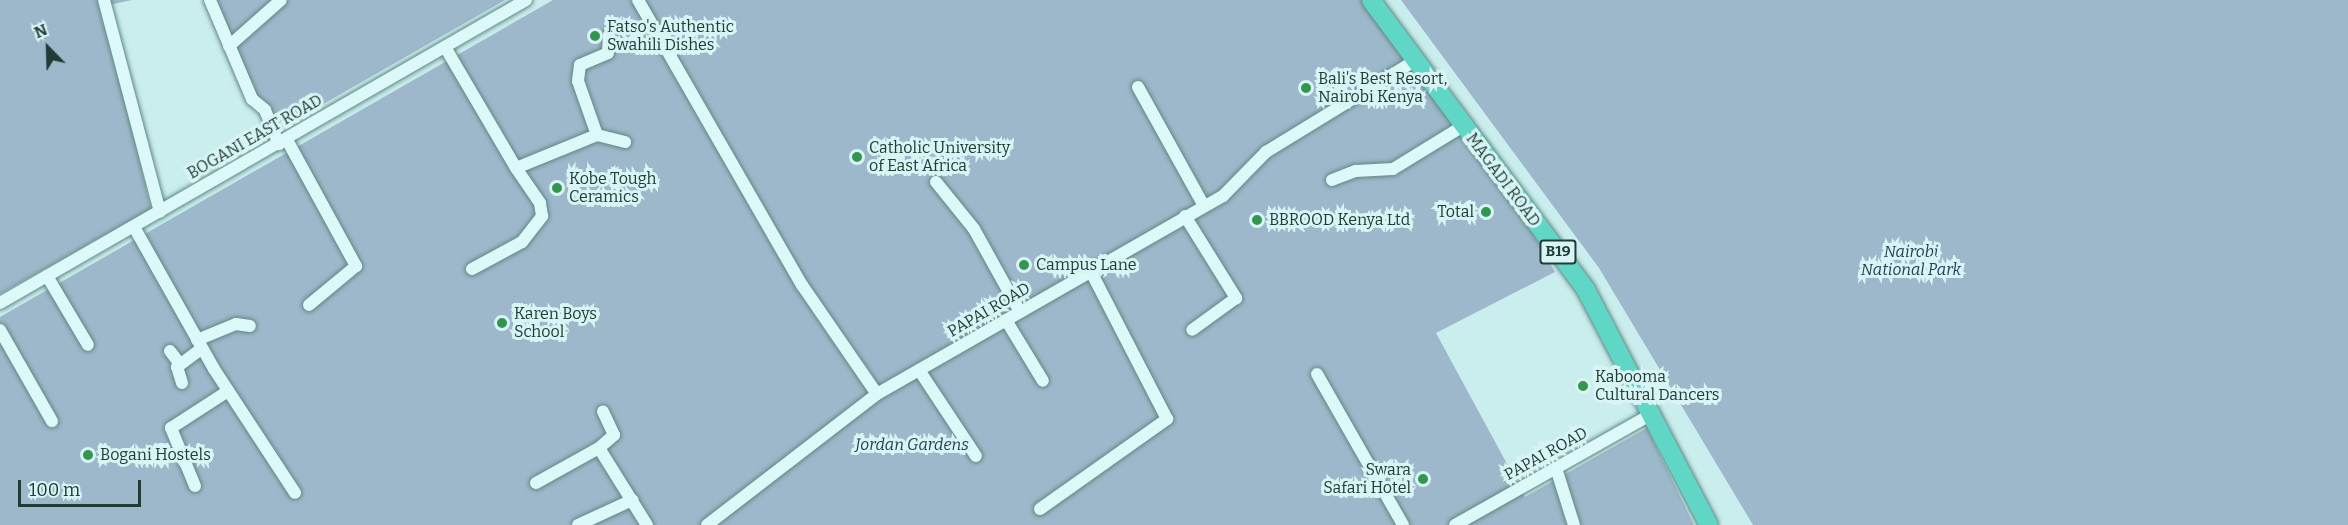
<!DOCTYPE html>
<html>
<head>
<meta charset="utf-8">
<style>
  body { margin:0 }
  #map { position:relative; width:2348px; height:525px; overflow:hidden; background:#caeded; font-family:Bitter,serif }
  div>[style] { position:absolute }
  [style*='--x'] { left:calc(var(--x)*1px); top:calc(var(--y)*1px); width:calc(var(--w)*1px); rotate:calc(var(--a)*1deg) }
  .green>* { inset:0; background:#9eb8cb }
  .roads { filter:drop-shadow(0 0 2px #5f8982) drop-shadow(0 0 2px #5f8982) }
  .minor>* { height:12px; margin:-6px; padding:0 6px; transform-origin:6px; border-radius:6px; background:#ddf8f8 }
  .highway>* { height:18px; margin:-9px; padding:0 9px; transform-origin:9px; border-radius:9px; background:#60d7c6 }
  .dots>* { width:16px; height:16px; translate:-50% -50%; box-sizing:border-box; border:3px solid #d9f4f5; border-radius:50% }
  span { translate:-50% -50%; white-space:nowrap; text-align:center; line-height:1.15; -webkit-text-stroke:6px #d9f4f5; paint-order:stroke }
  .shield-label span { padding:2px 4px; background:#d9f4f5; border:2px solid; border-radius:4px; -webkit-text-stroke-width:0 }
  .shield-label { font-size:15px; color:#223b35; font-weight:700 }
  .poi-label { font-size:16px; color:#223b35 }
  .left { translate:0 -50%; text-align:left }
  .right { translate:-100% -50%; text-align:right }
  .street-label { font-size:16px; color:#223b35 }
  .park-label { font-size:16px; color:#293d56; font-style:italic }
  .north { position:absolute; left:18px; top:18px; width:60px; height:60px; -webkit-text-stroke:4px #d9f4f5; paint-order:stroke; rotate:337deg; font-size:16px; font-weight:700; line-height:24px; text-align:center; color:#223b35 }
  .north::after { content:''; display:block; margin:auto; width:21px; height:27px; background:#223b35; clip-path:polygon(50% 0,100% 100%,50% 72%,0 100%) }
  .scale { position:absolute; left:18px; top:480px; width:123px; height:27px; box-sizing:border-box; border:3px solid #223b35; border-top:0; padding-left:8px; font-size:18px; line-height:21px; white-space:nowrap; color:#223b35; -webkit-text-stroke:4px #d9f4f5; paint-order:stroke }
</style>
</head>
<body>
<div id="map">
  <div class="green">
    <i style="clip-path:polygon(0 0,132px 0,104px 6px,151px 209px,0 294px)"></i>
    <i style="clip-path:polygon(215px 0,505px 0,271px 134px)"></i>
    <i style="clip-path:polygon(553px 0,1363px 0,1535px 237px,1555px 272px,1436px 333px,1525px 497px,1647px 428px,1694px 525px,0 525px,0 317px)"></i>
    <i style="clip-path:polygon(1401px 0,2348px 0,2348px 525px,1753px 525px,1599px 268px)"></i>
  </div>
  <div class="roads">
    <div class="minor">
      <i style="--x:104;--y:0;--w:219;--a:75.2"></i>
      <i style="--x:210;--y:0;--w:108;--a:67"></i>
      <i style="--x:252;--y:99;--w:17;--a:40"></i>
      <i style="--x:265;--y:110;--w:37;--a:68"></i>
      <i style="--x:638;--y:0;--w:329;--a:60.1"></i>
      <i style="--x:802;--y:285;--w:132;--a:55.5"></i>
      <i style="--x:229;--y:46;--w:69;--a:-41.5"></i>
      <i style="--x:445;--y:47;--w:140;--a:59.6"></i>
      <i style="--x:516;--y:168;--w:87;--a:-22.2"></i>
      <i style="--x:597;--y:135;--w:57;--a:-109.4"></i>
      <i style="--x:578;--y:81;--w:16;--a:-83"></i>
      <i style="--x:580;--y:65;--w:30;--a:-23"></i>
      <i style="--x:608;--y:53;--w:18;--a:-87"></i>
      <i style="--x:1138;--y:87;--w:136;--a:61"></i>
      <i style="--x:597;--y:135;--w:29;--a:14"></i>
      <i style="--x:287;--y:140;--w:144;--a:61.3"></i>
      <i style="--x:356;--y:266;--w:61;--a:140.3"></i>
      <i style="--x:1332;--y:180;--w:26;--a:-21"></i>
      <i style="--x:1356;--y:171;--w:37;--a:-3"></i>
      <i style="--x:1393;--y:169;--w:82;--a:-31.6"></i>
      <i style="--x:936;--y:182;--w:60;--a:51"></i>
      <i style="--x:974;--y:229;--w:95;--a:61"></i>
      <i style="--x:1185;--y:216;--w:97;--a:58.1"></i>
      <i style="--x:1236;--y:298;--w:54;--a:144"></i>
      <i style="--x:134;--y:227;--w:163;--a:60.6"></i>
      <i style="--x:214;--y:369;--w:148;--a:56.8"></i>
      <i style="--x:472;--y:269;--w:57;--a:-28.4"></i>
      <i style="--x:522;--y:242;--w:33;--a:-52"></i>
      <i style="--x:542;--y:216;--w:13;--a:-99"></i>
      <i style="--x:540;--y:203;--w:42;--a:-124.4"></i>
      <i style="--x:47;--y:276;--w:80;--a:59.3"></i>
      <i style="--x:0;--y:303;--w:607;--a:-29.94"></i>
      <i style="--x:1006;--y:320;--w:71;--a:58.8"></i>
      <i style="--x:0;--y:330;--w:105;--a:60.3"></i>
      <i style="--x:197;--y:340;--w:42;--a:-22.3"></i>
      <i style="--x:236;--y:324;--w:14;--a:8"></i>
      <i style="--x:170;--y:351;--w:15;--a:53"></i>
      <i style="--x:919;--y:370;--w:103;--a:56.5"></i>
      <i style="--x:1317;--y:374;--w:174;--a:60.3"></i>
      <i style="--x:182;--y:383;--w:17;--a:-107"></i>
      <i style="--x:177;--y:367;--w:31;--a:-37"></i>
      <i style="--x:599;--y:448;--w:20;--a:-41"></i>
      <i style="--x:614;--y:435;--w:26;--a:-115"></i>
      <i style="--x:1556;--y:468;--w:60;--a:72.5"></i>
      <i style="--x:536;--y:483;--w:72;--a:-29.1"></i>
      <i style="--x:599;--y:448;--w:91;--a:58.1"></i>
      <i style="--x:195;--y:486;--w:63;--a:-112.5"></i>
      <i style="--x:171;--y:428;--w:68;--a:-33"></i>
      <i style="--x:1040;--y:509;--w:156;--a:-35.3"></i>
      <i style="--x:1167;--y:419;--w:168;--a:-117.3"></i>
      <i style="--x:578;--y:525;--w:60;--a:-24.8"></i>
      <i style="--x:707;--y:525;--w:215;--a:-37.6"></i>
      <i style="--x:877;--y:394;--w:399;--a:-29.8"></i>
      <i style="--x:1223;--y:196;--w:62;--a:-45.7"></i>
      <i style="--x:1266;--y:152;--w:176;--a:-31.5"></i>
      <i style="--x:1455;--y:525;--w:228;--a:-29.4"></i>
    </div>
    <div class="highway">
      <i style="--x:1371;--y:0;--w:361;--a:53.4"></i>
      <i style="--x:1586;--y:290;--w:265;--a:62.4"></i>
    </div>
  </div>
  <div class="dots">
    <i style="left:595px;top:36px;background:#32964f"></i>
    <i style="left:1306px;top:88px;background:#32964f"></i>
    <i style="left:857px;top:157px;background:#32964f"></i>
    <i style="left:557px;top:188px;background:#32964f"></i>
    <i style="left:1486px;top:212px;background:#32964f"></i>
    <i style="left:1257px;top:220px;background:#32964f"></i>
    <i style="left:1024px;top:265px;background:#32964f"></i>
    <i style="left:502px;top:323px;background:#32964f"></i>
    <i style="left:1583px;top:386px;background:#32964f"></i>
    <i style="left:88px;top:455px;background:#32964f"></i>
    <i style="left:1423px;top:479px;background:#32964f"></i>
  </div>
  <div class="shield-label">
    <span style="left:1558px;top:252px">B19</span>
  </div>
  <div class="poi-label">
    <span class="left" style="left:607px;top:36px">Fatso's Authentic<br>Swahili Dishes</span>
    <span class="left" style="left:1318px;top:88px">Bali's Best Resort,<br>Nairobi Kenya</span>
    <span class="left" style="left:869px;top:157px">Catholic University<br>of East Africa</span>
    <span class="left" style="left:569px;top:188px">Kobe Tough<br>Ceramics</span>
    <span class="right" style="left:1474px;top:212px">Total</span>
    <span class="left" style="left:1269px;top:220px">BBROOD Kenya Ltd</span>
    <span class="left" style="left:1036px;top:265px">Campus Lane</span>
    <span class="left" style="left:514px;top:323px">Karen Boys<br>School</span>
    <span class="left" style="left:1595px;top:386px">Kabooma<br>Cultural Dancers</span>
    <span class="left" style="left:100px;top:455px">Bogani Hostels</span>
    <span class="right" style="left:1411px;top:479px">Swara<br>Safari Hotel</span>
  </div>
  <div class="street-label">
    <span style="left:255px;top:137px;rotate:-30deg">BOGANI EAST ROAD</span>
    <span style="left:1503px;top:180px;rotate:53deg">MAGADI ROAD</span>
    <span style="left:989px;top:310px;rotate:-30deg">PAPAI ROAD</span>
    <span style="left:1546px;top:454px;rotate:-29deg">PAPAI ROAD</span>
  </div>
  <div class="park-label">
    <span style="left:1911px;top:261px">Nairobi<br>National Park</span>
    <span style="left:912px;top:445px">Jordan Gardens</span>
  </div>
  <div class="north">N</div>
  <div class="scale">100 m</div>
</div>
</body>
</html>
